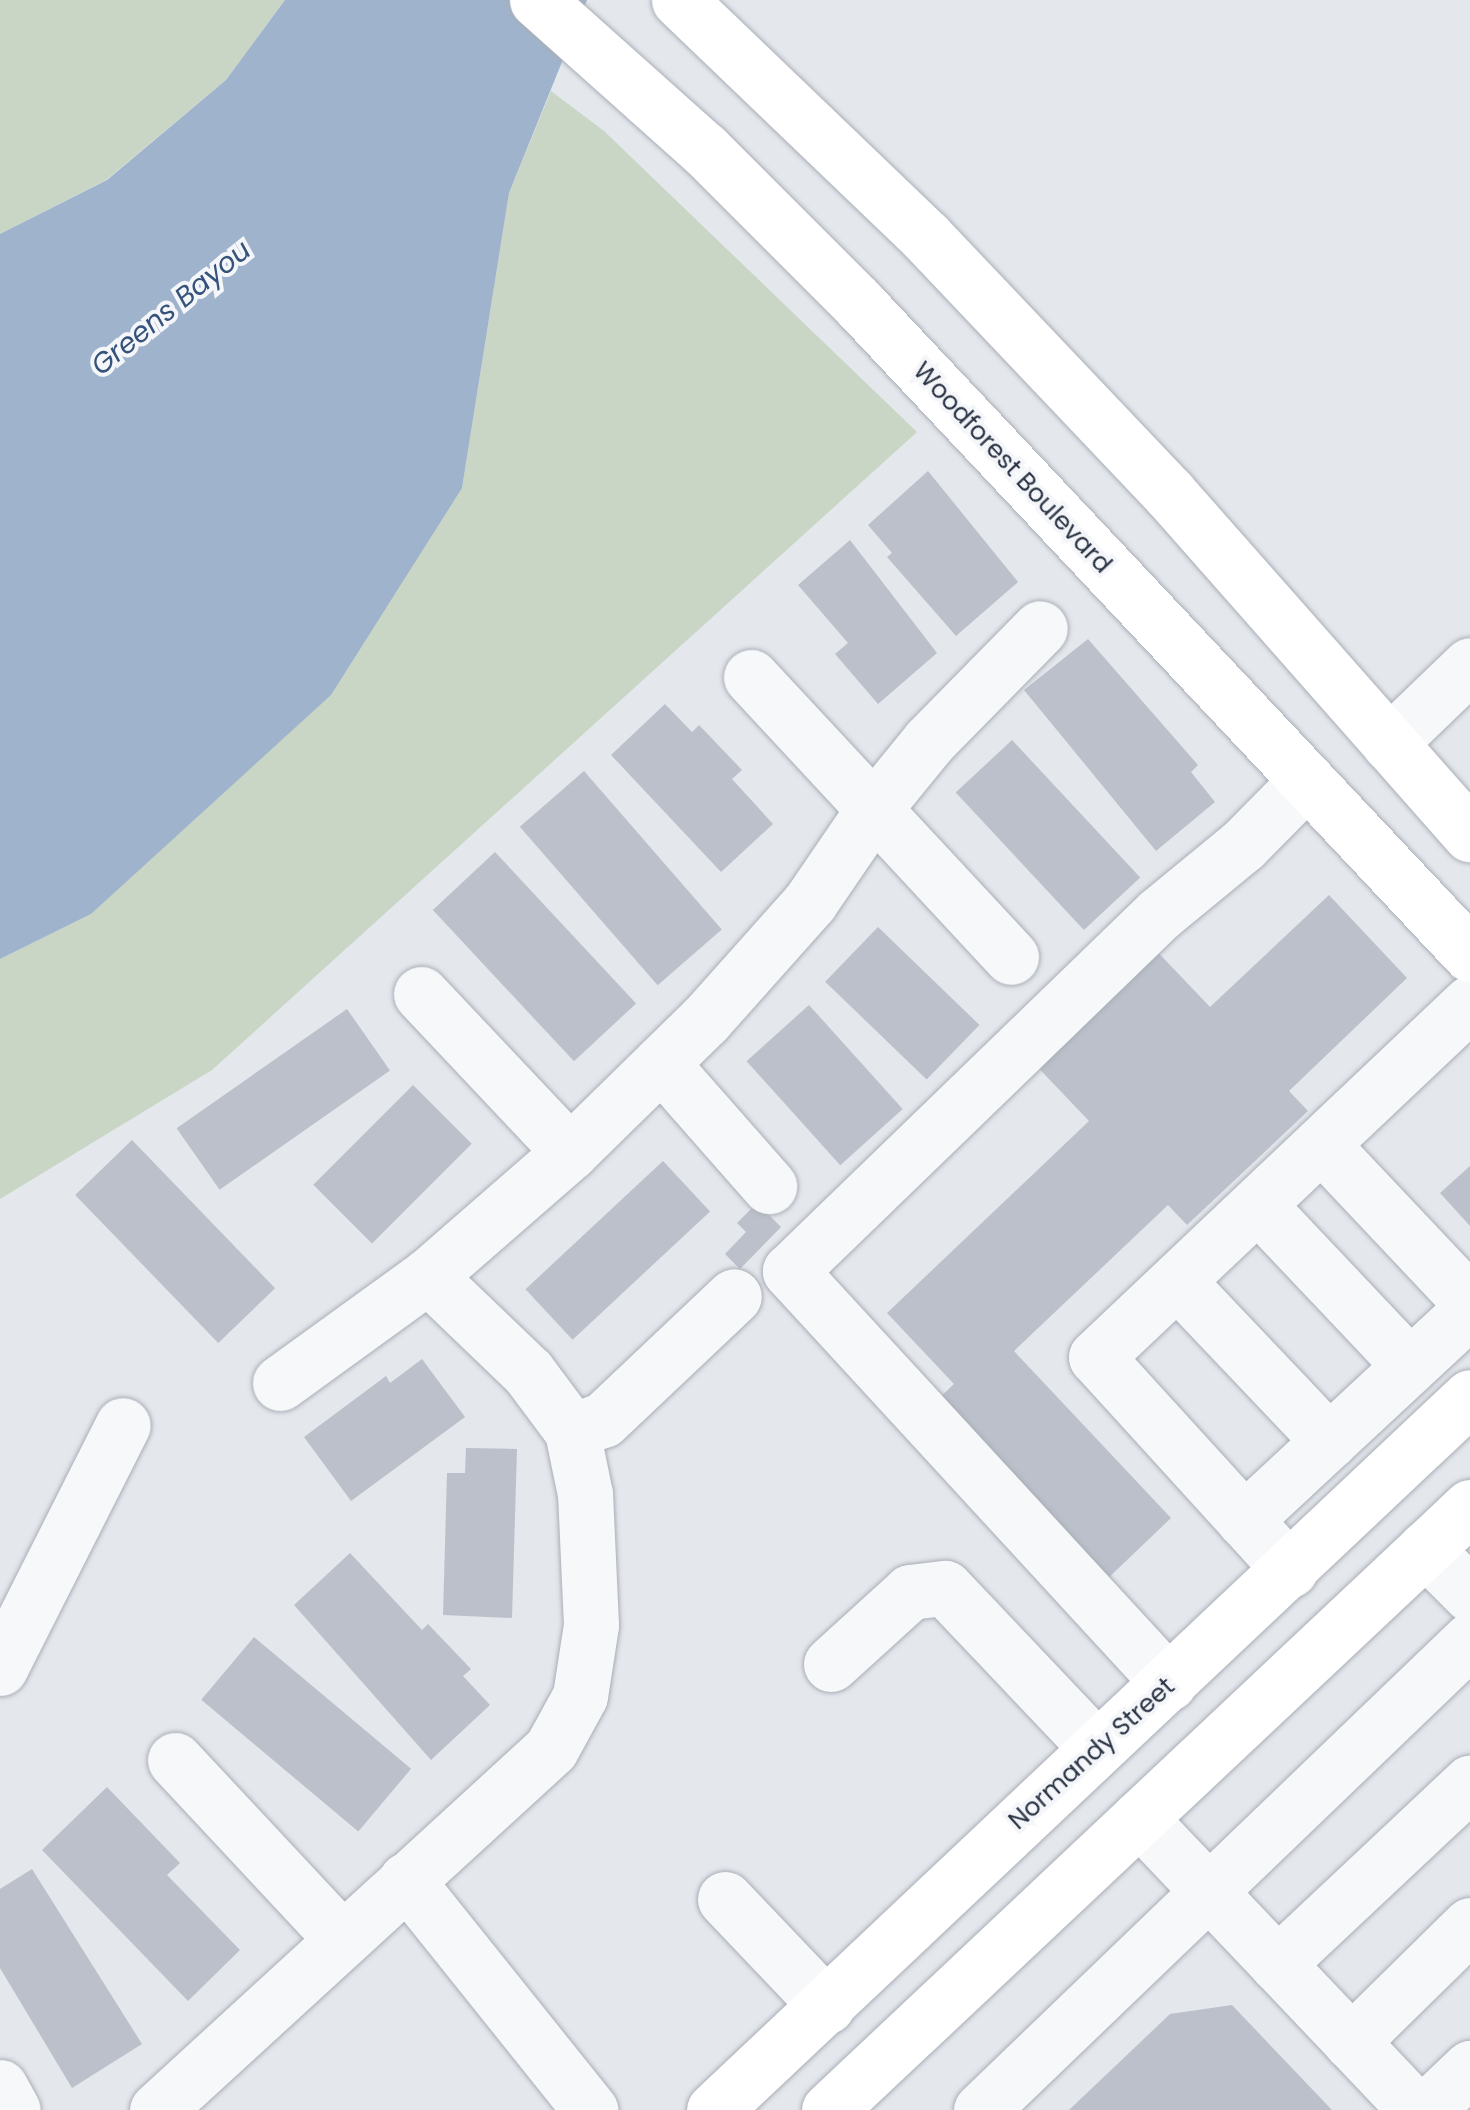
<!DOCTYPE html>
<html>
<head>
<meta charset="utf-8">
<style>
  body { margin:0 }
  #map { position:relative; width:1470px; height:2110px; overflow:hidden; background:#e4e7ec; font-family:Poppins,sans-serif }
  div>[style] { position:absolute }
  [style*='--x'] { left:calc(var(--x)*1px); top:calc(var(--y)*1px); width:calc(var(--w)*1px); rotate:calc(var(--a)*1deg) }
  .green>* { inset:0; background:#c9d6c5 }
  .water>* { inset:0; background:#9fb4cc }
  .building>* { inset:0; background:#bbc0ca; transform-origin:0 0 }
  .roads { filter:drop-shadow(0 0 2px #a9aeb7) drop-shadow(0 0 2px #a9aeb7) }
  .minor>* { height:55px; margin:-27.5px; padding:0 27.5px; transform-origin:27.5px; border-radius:27.5px; background:#f7f8fa }
  .major>* { height:55px; margin:-27.5px; padding:0 27.5px; transform-origin:27.5px; border-radius:27.5px; background:#fff }
  span { translate:-50% -50%; white-space:nowrap; text-align:center; line-height:1.15; -webkit-text-stroke:8px #f4f6f9; paint-order:stroke }
  .street-label { font-size:25px; color:#2b3445 }
  .water-label { font-size:28px; color:#34527a; font-style:italic }
</style>
</head>
<body>
<div id="map">
  <div class="green">
    <i style="clip-path:polygon(0 0,285px 0,226px 80px,106px 180px,0 234px)"></i>
    <i style="clip-path:polygon(551px 91px,604px 131px,917px 432px,212px 1070px,0 1199px,0 959px,91px 914px,462px 488px,509px 193px)"></i>
  </div>
  <div class="water">
    <i style="clip-path:polygon(285px 0,587px 0,509px 193px,462px 488px,331px 695px,91px 914px,0 959px,0 234px,107px 180px,226px 80px)"></i>
  </div>
  <div class="building">
    <i style="clip-path:polygon(928px 471px,1018px 582px,956px 636px,887px 557px,892px 553px,868px 525px)"></i>
    <i style="clip-path:polygon(850px 540px,937px 653px,878px 704px,835px 654px,848px 643px,798px 585px)"></i>
    <i style="clip-path:polygon(1088px 639px,1198px 765px,1191px 772px,1215px 802px,1156px 851px,1024px 690px)"></i>
    <i style="clip-path:polygon(665px 704px,692px 732px,699px 725px,742px 770px,732px 779px,773px 824px,721px 872px,611px 755px)"></i>
    <i style="left:1012px;top:740px;width:188px;height:77px;rotate:47deg"></i>
    <i style="left:584px;top:771px;width:210px;height:85px;rotate:49deg"></i>
    <i style="left:495px;top:852px;width:207px;height:85px;rotate:47deg"></i>
    <i style="clip-path:polygon(1329px 895px,1407px 978px,1289px 1091px,1308px 1111px,1187px 1225px,1168px 1205px,1014px 1351px,1171px 1518px,1102px 1584px,932px 1405px,954px 1384px,887px 1313px,1089px 1121px,1028px 1057px,1149px 943px,1210px 1007px)"></i>
    <i style="left:878px;top:927px;width:141px;height:76px;rotate:44deg"></i>
    <i style="left:809px;top:1005px;width:140px;height:84px;rotate:48deg"></i>
    <i style="left:347px;top:1009px;width:75px;height:208px;rotate:55deg"></i>
    <i style="left:413px;top:1085px;width:83px;height:141px;rotate:45deg"></i>
    <i style="left:132px;top:1140px;width:206px;height:79px;rotate:46deg"></i>
    <i style="left:663px;top:1161px;width:69px;height:188px;rotate:47deg"></i>
    <i style="clip-path:polygon(1470px 1166px,1470px 1226px,1440px 1193px)"></i>
    <i style="clip-path:polygon(757px 1203px,781px 1227px,740px 1269px,725px 1254px,746px 1232px,737px 1223px)"></i>
    <i style="clip-path:polygon(422px 1359px,465px 1417px,351px 1501px,304px 1437px,386px 1376px,390px 1383px)"></i>
    <i style="clip-path:polygon(466px 1448px,517px 1449px,512px 1618px,443px 1615px,447px 1473px,465px 1473px)"></i>
    <i style="clip-path:polygon(350px 1553px,422px 1630px,428px 1624px,471px 1669px,463px 1676px,490px 1705px,431px 1760px,294px 1605px)"></i>
    <i style="left:254px;top:1637px;width:205px;height:82px;rotate:40deg"></i>
    <i style="clip-path:polygon(107px 1787px,180px 1863px,167px 1875px,240px 1950px,188px 2001px,42px 1850px)"></i>
    <i style="clip-path:polygon(32px 1869px,142px 2044px,72px 2088px,0 1968px,0 1889px)"></i>
    <i style="clip-path:polygon(1232px 2005px,1332px 2110px,1069px 2110px,1170px 2014px)"></i>
  </div>
  <div class="roads">
    <div class="minor">
      <i style="--x:751;--y:677;--w:382;--a:47.1"></i>
      <i style="--x:1389;--y:743;--w:112;--a:-43.9"></i>
      <i style="--x:421;--y:994;--w:217;--a:46.7"></i>
      <i style="--x:661;--y:1063;--w:164;--a:48.7"></i>
      <i style="--x:1321;--y:1144;--w:217;--a:46.7"></i>
      <i style="--x:1258;--y:1205;--w:221;--a:46.6"></i>
      <i style="--x:1177;--y:1281;--w:221;--a:46.5"></i>
      <i style="--x:280;--y:1383;--w:183;--a:-35.9"></i>
      <i style="--x:428;--y:1276;--w:189;--a:-41.1"></i>
      <i style="--x:570;--y:1152;--w:189;--a:-44.4"></i>
      <i style="--x:705;--y:1020;--w:158;--a:-48.3"></i>
      <i style="--x:810;--y:902;--w:110;--a:-55.7"></i>
      <i style="--x:872;--y:811;--w:90;--a:-50.8"></i>
      <i style="--x:929;--y:741;--w:158;--a:-45.5"></i>
      <i style="--x:572;--y:1431;--w:33;--a:-20"></i>
      <i style="--x:603;--y:1420;--w:180;--a:-43.4"></i>
      <i style="--x:1244;--y:1520;--w:309;--a:-42.9"></i>
      <i style="--x:1425;--y:1549;--w:64;--a:45"></i>
      <i style="--x:1290;--y:1570;--w:288;--a:-132.3"></i>
      <i style="--x:1096;--y:1357;--w:515;--a:-43.43"></i>
      <i style="--x:831;--y:1664;--w:107;--a:-42.3"></i>
      <i style="--x:910;--y:1592;--w:35;--a:-7"></i>
      <i style="--x:945;--y:1588;--w:221;--a:46.5"></i>
      <i style="--x:0;--y:1668;--w:272;--a:-63.2"></i>
      <i style="--x:1169;--y:1683;--w:560;--a:-132.61"></i>
      <i style="--x:790;--y:1271;--w:513;--a:-44.05"></i>
      <i style="--x:1159;--y:914;--w:109;--a:-39.4"></i>
      <i style="--x:1243;--y:845;--w:91;--a:-45.4"></i>
      <i style="--x:175;--y:1760;--w:245;--a:47"></i>
      <i style="--x:1139;--y:1818;--w:402;--a:46.5"></i>
      <i style="--x:406;--y:1880;--w:295;--a:51.3"></i>
      <i style="--x:725;--y:1899;--w:148;--a:46.4"></i>
      <i style="--x:1277;--y:1964;--w:265;--a:-43.2"></i>
      <i style="--x:1351;--y:2042;--w:167;--a:-44.5"></i>
      <i style="--x:0;--y:2087;--w:26;--a:61"></i>
      <i style="--x:157;--y:2110;--w:534;--a:-42.5"></i>
      <i style="--x:551;--y:1749;--w:60;--a:-61.3"></i>
      <i style="--x:580;--y:1696;--w:72;--a:-81.2"></i>
      <i style="--x:591;--y:1625;--w:131;--a:-92.6"></i>
      <i style="--x:585;--y:1494;--w:64;--a:-101.7"></i>
      <i style="--x:572;--y:1431;--w:74;--a:-126.7"></i>
      <i style="--x:528;--y:1372;--w:139;--a:-136.2"></i>
      <i style="--x:981;--y:2110;--w:678;--a:-43.86"></i>
      <i style="--x:1426;--y:2110;--w:61;--a:-43.7"></i>
    </div>
    <div class="major">
      <i style="--x:537;--y:0;--w:225;--a:41.8"></i>
      <i style="--x:705;--y:150;--w:215;--a:45"></i>
      <i style="--x:857;--y:302;--w:895;--a:46.77"></i>
      <i style="--x:679;--y:0;--w:342;--a:43.8"></i>
      <i style="--x:926;--y:237;--w:353;--a:46.5"></i>
      <i style="--x:1169;--y:493;--w:455;--a:48.6"></i>
      <i style="--x:714;--y:2110;--w:1039;--a:-43.32"></i>
      <i style="--x:829;--y:2110;--w:880;--a:-43.25"></i>
    </div>
  </div>
  <div class="street-label">
    <span style="left:1012px;top:468px;rotate:47deg">Woodforest Boulevard</span>
    <span style="left:1092px;top:1754px;rotate:-42deg">Normandy Street</span>
  </div>
  <div class="water-label">
    <span style="left:171px;top:308px;rotate:-39deg">Greens Bayou</span>
  </div>
</div>
</body>
</html>
